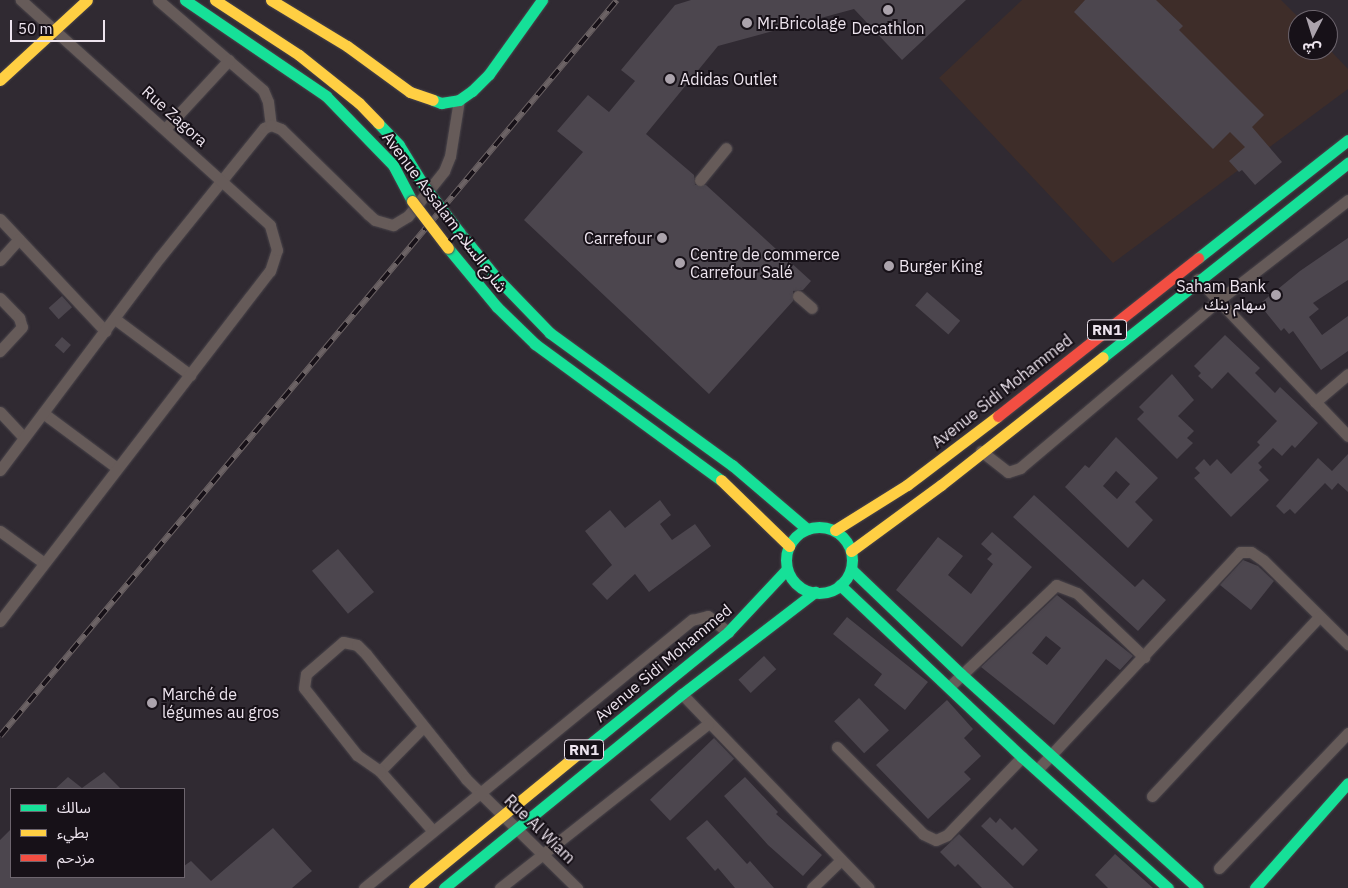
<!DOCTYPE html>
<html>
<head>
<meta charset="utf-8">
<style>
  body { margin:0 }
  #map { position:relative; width:1348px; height:888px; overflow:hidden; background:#302a32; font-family:"IBM Plex Sans","Noto Sans Arabic",sans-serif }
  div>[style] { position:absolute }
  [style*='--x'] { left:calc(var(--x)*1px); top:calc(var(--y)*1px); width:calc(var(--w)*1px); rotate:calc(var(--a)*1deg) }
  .industrial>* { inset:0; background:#3e2d29 }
  .building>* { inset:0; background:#4c464e; transform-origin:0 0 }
  .roads { filter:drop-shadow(0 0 1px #4a454b) drop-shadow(0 0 1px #4a454b) }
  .street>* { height:11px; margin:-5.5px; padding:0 5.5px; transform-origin:5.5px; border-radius:5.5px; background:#665b59 }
  .fast>* { height:11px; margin:-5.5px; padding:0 5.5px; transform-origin:5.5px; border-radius:5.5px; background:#16e098 }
  .fast>.ring { margin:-5.5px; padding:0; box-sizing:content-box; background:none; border:11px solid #16e098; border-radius:50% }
  .slow>* { height:11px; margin:-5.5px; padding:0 5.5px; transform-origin:5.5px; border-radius:5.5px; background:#ffcf43 }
  .jam>* { height:11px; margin:-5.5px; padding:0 5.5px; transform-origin:5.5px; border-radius:5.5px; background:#f24e42 }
  .rail>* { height:5.5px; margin-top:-2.75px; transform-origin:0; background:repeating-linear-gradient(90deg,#171118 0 11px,#6c6365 0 22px); box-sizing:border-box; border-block:1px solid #6c6365 }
  .bridges { filter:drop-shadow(0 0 1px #4a454b) drop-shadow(0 0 1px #4a454b) }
  .fast-bridge>* { height:11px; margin:-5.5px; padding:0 5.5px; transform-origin:5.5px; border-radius:5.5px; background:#16e098 }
  .slow-bridge>* { height:11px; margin:-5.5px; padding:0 5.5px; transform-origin:5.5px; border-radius:5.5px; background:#ffcf43 }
  .dots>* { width:14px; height:14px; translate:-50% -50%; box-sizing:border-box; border:2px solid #171118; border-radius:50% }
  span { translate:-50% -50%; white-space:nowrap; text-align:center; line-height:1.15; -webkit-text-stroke:4px #171118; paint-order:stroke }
  .shield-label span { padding:1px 4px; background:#171118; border:1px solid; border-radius:4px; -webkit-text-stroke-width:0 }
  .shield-label { font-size:15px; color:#ede4ee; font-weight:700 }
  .poi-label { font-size:16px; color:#ede4ee }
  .left { translate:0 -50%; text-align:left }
  .right { translate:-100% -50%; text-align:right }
  .street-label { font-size:16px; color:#ede4ee }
  .legend { position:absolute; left:10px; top:788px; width:175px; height:90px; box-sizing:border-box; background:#171118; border:1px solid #6d656e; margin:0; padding:6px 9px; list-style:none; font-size:15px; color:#ede4ee }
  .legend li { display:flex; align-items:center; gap:10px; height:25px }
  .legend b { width:25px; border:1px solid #6d656e }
  .north { position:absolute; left:1288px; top:10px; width:50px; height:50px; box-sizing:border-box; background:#171118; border:1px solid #6d656e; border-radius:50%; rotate:185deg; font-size:14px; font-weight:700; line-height:20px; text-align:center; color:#ede4ee }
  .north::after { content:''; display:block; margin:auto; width:18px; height:22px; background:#aba3ac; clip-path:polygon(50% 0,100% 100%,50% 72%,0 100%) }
  .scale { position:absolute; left:10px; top:20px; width:95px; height:22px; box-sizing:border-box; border:2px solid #ede4ee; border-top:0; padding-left:6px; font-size:15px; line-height:18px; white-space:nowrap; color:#ede4ee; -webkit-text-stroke:4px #171118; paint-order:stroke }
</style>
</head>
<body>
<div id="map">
  <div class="industrial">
    <i style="clip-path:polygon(1022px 0,1281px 0,1301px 20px,1298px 20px,1298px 50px,1328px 48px,1348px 69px,1348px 89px,1113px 263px,939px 78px)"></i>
  </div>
  <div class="building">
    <i style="clip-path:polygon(691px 0,966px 0,902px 60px,854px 9px,718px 46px,646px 134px,694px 175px,695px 185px,706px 185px,811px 281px,803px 290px,793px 291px,793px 301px,709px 394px,524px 220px,583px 152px,557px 131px,588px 95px,609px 112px,635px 81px,621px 70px,675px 5px)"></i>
    <i style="clip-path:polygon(1085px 0,1156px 0,1183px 26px,1179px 30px,1264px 115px,1252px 127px,1282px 162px,1255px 185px,1242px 170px,1239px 172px,1229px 161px,1245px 147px,1230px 132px,1213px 149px,1074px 12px)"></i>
    <i style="clip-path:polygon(1348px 238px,1348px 280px,1313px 303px,1319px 309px,1309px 317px,1322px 335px,1348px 316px,1348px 351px,1321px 370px,1293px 331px,1289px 334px,1284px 328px,1281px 331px,1264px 310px,1267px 308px,1262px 302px,1300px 271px)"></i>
    <i style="left:927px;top:292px;width:44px;height:18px;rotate:41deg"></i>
    <i style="left:62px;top:296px;width:15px;height:18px;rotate:48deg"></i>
    <i style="clip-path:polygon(1225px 335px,1260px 368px,1255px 373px,1275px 393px,1280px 387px,1318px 423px,1295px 448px,1292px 445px,1282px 456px,1273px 448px,1258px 463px,1262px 467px,1259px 470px,1269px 480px,1231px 517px,1194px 478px,1200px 473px,1195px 468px,1204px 459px,1210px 466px,1217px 459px,1231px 474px,1260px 445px,1257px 442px,1277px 421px,1228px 372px,1212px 389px,1198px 376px,1201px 373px,1194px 366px)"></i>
    <i style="left:62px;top:337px;width:12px;height:11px;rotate:42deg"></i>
    <i style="clip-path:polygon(1172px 374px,1194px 400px,1178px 416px,1194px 431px,1187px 438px,1193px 443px,1177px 459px,1137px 419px,1144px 412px,1139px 407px)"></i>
    <i style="clip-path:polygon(evenodd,1116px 437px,1158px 478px,1135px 502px,1153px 520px,1128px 548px,1065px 487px,1085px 465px,1089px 468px,1116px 437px,1116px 471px,1130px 484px,1117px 499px,1103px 486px,1116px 471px)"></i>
    <i style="clip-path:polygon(1348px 454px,1348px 492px,1338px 483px,1332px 490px,1325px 483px,1295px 514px,1290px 509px,1284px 514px,1276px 506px,1318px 458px,1332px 471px)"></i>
    <i style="clip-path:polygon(1034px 495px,1135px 587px,1143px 579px,1166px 600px,1138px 631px,1013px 517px)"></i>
    <i style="clip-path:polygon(660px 500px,671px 515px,660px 524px,672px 540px,695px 524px,711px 546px,649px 592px,635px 574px,607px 600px,592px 584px,612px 565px,585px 531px,610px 510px,625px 528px)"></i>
    <i style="clip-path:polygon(992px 532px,1032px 567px,962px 647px,896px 590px,938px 537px,963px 556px,948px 575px,971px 594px,993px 564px,987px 559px,992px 554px,981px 544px)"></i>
    <i style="left:338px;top:549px;width:56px;height:34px;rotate:50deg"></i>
    <i style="clip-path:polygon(1243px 560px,1258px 566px,1274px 581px,1251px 610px,1220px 585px)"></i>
    <i style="clip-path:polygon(evenodd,1057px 595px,1133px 656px,1120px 670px,1106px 659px,1054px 725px,981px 667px,1057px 595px,1046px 636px,1061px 648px,1047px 665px,1032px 653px,1046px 636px)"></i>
    <i style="clip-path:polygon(847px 617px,928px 682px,905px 710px,874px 685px,882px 674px,833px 634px)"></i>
    <i style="left:764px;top:656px;width:18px;height:35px;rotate:47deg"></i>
    <i style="left:859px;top:698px;width:44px;height:34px;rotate:47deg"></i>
    <i style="clip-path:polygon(947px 700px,973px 729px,964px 738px,981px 756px,964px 772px,971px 779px,928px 819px,876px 765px)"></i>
    <i style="left:714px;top:738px;width:29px;height:89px;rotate:46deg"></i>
    <i style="clip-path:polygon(104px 772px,121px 789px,55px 789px,68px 777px,82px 788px)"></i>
    <i style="clip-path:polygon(745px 777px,778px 812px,776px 814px,822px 855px,803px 876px,768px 845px,724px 796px)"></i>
    <i style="clip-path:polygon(990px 817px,996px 823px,1000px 818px,1012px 830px,1015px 827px,1038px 850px,1023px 866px,981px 826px)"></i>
    <i style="clip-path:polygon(707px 820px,747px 864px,750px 861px,774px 888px,735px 888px,718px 868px,715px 871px,686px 838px)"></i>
    <i style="clip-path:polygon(273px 828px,312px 871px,292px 888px,0 888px,0 840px,11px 829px,11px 877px,184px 877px,184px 866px,191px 861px,211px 881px)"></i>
    <i style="clip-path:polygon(959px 834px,1014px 888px,982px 888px,958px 864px,955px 867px,940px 852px)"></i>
    <i style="clip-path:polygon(1115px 854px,1153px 888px,1108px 888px,1095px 875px)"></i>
  </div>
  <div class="roads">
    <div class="street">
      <i style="--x:158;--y:0;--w:138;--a:40.6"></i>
      <i style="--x:263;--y:90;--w:13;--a:67"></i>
      <i style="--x:268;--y:102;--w:23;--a:83"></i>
      <i style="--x:165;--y:129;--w:94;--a:-47.2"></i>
      <i style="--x:700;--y:180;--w:41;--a:-50.9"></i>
      <i style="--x:0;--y:219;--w:154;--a:46.8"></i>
      <i style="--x:0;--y:260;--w:28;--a:-48"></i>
      <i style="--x:1198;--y:279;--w:217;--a:46.3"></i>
      <i style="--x:798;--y:296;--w:18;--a:41"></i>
      <i style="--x:0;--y:298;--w:28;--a:46"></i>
      <i style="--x:19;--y:318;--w:9;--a:72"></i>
      <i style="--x:22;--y:327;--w:33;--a:133"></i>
      <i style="--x:115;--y:319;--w:94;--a:36.7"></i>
      <i style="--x:1315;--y:402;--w:43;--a:-40.3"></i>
      <i style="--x:0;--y:412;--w:35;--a:47"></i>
      <i style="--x:43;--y:413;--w:92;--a:36.6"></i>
      <i style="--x:981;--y:451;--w:34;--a:38"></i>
      <i style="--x:1008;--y:472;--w:13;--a:-18"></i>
      <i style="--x:1020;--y:468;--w:260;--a:-40.2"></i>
      <i style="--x:1219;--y:300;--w:163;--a:-37.8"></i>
      <i style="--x:0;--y:470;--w:266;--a:-53.1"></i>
      <i style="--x:160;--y:257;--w:166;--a:-51.1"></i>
      <i style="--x:264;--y:128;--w:8;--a:-23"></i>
      <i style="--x:271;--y:125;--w:11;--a:22"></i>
      <i style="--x:281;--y:129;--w:122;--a:44.3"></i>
      <i style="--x:368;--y:214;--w:9;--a:41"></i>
      <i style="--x:375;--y:220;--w:19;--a:16"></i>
      <i style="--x:393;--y:225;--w:17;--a:-31"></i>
      <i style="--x:408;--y:216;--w:58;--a:-51.3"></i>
      <i style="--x:444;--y:171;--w:16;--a:-68"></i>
      <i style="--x:450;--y:156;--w:57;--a:-80.9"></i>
      <i style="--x:0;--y:531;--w:54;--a:36"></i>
      <i style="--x:0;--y:621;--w:442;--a:-52.4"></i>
      <i style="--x:270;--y:271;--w:22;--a:-72"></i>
      <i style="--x:277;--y:250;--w:26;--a:-106"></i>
      <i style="--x:270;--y:225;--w:336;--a:-137.9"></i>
      <i style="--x:949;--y:687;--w:148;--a:-43.6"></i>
      <i style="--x:1056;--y:585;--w:22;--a:21"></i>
      <i style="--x:1077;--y:593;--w:93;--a:43.7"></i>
      <i style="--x:682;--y:694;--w:269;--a:46.1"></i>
      <i style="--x:837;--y:747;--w:122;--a:45.3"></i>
      <i style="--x:923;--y:834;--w:14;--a:25"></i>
      <i style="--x:936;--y:840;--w:12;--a:-24"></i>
      <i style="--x:947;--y:835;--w:108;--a:-46.1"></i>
      <i style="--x:1037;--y:770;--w:298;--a:-47"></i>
      <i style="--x:1240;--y:552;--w:11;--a:0"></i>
      <i style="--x:1251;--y:552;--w:14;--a:34"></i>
      <i style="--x:1263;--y:560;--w:120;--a:44.7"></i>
      <i style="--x:380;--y:771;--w:60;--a:-45.7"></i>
      <i style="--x:1152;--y:796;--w:245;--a:-47"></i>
      <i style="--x:433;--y:831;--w:80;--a:-131.5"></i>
      <i style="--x:380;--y:771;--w:28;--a:-145"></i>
      <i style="--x:357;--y:755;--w:85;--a:-128.3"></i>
      <i style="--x:304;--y:688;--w:14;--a:-82"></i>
      <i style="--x:306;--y:674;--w:49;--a:-40.9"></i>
      <i style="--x:343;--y:642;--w:14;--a:12"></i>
      <i style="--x:357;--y:645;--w:13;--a:45"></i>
      <i style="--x:366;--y:654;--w:160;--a:51.3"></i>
      <i style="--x:466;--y:779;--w:156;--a:44.5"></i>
      <i style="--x:1219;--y:868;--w:187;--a:-46.3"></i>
      <i style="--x:364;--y:888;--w:424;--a:-39.3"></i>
      <i style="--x:692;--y:620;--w:16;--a:-14"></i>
      <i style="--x:708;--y:616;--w:26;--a:39"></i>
      <i style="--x:500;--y:888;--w:265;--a:-38.3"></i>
      <i style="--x:812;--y:888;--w:39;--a:-44"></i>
    </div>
    <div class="fast">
      <i style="--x:185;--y:0;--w:171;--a:34.2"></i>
      <i style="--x:326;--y:96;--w:96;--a:45.8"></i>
      <i style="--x:393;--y:165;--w:41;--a:62.2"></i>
      <i style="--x:433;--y:100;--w:9;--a:21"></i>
      <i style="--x:441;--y:103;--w:18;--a:-9"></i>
      <i style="--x:459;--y:100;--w:16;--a:-35"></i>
      <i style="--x:472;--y:91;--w:24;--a:-45"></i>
      <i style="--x:489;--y:74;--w:91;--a:-54.4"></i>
      <i style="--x:378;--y:123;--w:30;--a:46"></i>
      <i style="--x:399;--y:145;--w:48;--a:58.6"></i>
      <i style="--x:460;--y:233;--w:54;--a:51"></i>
      <i style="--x:494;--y:275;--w:81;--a:46"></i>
      <i style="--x:550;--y:333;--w:225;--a:36"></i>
      <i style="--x:732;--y:465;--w:99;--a:40.5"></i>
      <i style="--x:448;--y:248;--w:77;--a:50.3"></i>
      <i style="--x:497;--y:307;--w:53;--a:44.2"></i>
      <i style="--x:535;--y:344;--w:230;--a:36.2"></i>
      <i style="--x:1198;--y:258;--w:191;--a:-38.2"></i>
      <i style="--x:1103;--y:357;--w:313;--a:-38.4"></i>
      <i class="ring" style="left:786px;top:527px;width:55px;height:55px"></i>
      <i style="--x:851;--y:569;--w:152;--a:43.7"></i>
      <i style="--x:961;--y:674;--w:319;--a:42.1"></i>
      <i style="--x:840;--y:585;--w:250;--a:43.4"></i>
      <i style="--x:1022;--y:757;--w:196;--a:41.9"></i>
      <i style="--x:580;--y:752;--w:191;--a:-39"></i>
      <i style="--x:728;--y:632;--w:86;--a:-46.9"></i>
      <i style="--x:444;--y:888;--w:307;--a:-39.2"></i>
      <i style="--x:682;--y:694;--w:168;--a:-37.5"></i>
      <i style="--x:1255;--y:888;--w:140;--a:-48.5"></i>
    </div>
    <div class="slow">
      <i style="--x:215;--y:0;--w:100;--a:33.2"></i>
      <i style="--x:299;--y:55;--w:77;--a:38.7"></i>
      <i style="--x:359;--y:103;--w:28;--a:46"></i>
      <i style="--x:271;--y:0;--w:89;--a:31.2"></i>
      <i style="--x:347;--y:46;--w:78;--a:36.1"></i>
      <i style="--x:410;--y:92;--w:24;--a:19"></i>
      <i style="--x:0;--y:80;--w:118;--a:-42.6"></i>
      <i style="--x:721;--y:480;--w:95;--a:44.1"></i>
      <i style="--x:835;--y:530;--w:85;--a:-32"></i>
      <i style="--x:907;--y:485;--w:114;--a:-37.2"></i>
      <i style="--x:851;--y:551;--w:112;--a:-36.3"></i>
      <i style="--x:941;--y:485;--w:206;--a:-38.3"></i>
      <i style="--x:414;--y:888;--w:215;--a:-39.3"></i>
    </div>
    <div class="jam">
      <i style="--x:998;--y:416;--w:255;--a:-38.3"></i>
    </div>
  </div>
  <div class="rail">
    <i style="--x:0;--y:736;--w:960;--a:-50.03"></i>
  </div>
  <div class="bridges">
    <div class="fast-bridge">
      <i style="--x:424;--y:186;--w:59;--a:52.5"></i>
    </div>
    <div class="slow-bridge">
      <i style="--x:412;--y:201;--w:59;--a:52.5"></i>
    </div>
  </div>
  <div class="dots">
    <i style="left:888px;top:10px;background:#aba3ac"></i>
    <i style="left:747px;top:23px;background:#aba3ac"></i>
    <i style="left:670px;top:79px;background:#aba3ac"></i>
    <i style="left:662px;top:238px;background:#aba3ac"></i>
    <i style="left:680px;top:263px;background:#aba3ac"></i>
    <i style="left:889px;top:266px;background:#aba3ac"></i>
    <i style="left:1276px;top:295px;background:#aba3ac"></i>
    <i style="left:152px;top:703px;background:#aba3ac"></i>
  </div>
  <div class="shield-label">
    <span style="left:1107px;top:330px">RN1</span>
    <span style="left:584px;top:750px">RN1</span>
  </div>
  <div class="poi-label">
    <span class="left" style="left:757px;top:23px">Mr.Bricolage</span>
    <span style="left:888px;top:28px">Decathlon</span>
    <span class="left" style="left:680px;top:79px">Adidas Outlet</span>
    <span class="right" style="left:652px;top:238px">Carrefour</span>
    <span class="left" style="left:690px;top:263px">Centre de commerce<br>Carrefour Salé</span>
    <span class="left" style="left:899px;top:266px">Burger King</span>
    <span class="right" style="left:1266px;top:295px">Saham Bank<br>سهام بنك</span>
    <span class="left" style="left:162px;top:703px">Marché de<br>légumes au gros</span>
  </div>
  <div class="street-label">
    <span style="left:175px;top:116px;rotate:42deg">Rue Zagora</span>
    <span style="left:445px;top:212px;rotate:53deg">Avenue Assalam شارع السلام</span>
    <span style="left:1002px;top:391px;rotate:-38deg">Avenue Sidi Mohammed</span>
    <span style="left:663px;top:663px;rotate:-40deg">Avenue Sidi Mohammed</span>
    <span style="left:540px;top:829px;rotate:44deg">Rue Al Wiam</span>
  </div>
  <ul class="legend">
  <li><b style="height:6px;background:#16e098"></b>سالك</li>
  <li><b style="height:6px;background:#ffcf43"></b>بطيء</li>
  <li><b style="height:6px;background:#f24e42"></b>مزدحم</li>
  </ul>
  <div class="north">ش</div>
  <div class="scale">50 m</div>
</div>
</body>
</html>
